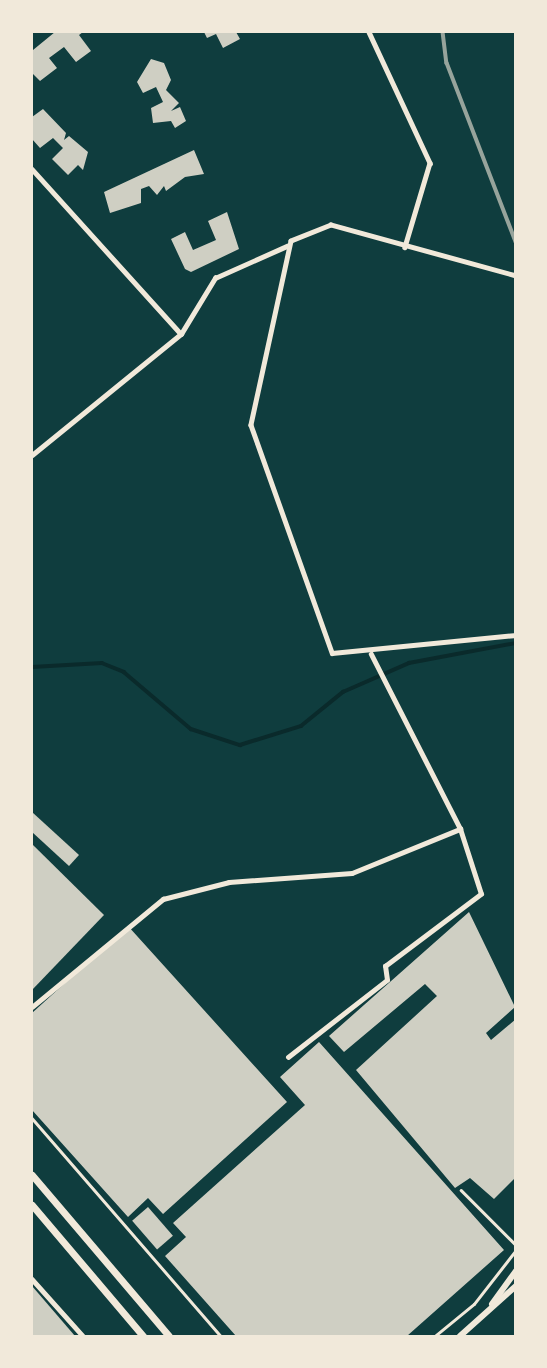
<!DOCTYPE html>
<html>
<head>
<meta charset="utf-8">
<style>
  body { margin:0 }
  #map { position:relative; width:547px; height:1368px; overflow:hidden; background:#0f3d3e; font-family:Helvetica,sans-serif }
  div>[style] { position:absolute }
  [style*='--x'] { left:calc(var(--x)*1px); top:calc(var(--y)*1px); width:calc(var(--w)*1px); rotate:calc(var(--a)*1deg) }
  .stream>* { height:3.5px; margin:-1.75px; padding:0 1.75px; transform-origin:1.75px; border-radius:1.75px; background:#0a2a2b }
  .building>* { inset:0; background:#cfcfc3; transform-origin:0 0 }
  .service>* { height:2.5px; margin:-1.25px; padding:0 1.25px; transform-origin:1.25px; border-radius:1.25px; background:#f1e9da }
  .minor>* { height:4.5px; margin:-2.25px; padding:0 2.25px; transform-origin:2.25px; border-radius:2.25px; background:#f1e9da }
  .secondary>* { height:6px; margin:-3px; padding:0 3px; transform-origin:3px; border-radius:3px; background:#f1e9da }
  .primary>* { height:7px; margin:-3.5px; padding:0 3.5px; transform-origin:3.5px; border-radius:3.5px; background:#f1e9da }
  .rail>* { height:3.5px; margin:-1.75px; padding:0 1.75px; transform-origin:1.75px; border-radius:1.75px; background:#97a49c }
  span { translate:-50% -50%; white-space:nowrap; text-align:center; line-height:1.15; -webkit-text-stroke:5px #f1e9da; paint-order:stroke }
  .frame { position:absolute; inset:0; border:33px solid #f1e9da; pointer-events:none }
</style>
</head>
<body>
<div id="map">
  <div class="stream">
    <i style="--x:32;--y:667;--w:70;--a:-3.3"></i>
    <i style="--x:102;--y:663;--w:24;--a:22"></i>
    <i style="--x:124;--y:672;--w:88;--a:40.4"></i>
    <i style="--x:191;--y:729;--w:52;--a:18.1"></i>
    <i style="--x:240;--y:745;--w:64;--a:-17.3"></i>
    <i style="--x:301;--y:726;--w:54;--a:-39"></i>
    <i style="--x:343;--y:692;--w:72;--a:-23.7"></i>
    <i style="--x:409;--y:663;--w:109;--a:-10.6"></i>
  </div>
  <div class="building">
    <i style="clip-path:polygon(55px 32px,83px 32px,79px 35px,91px 51px,76px 62px,64px 47px,49px 58px,57px 68px,40px 81px,32px 73px,33px 50px)"></i>
    <i style="clip-path:polygon(204px 32px,236px 32px,240px 39px,223px 48px,216px 34px,207px 38px)"></i>
    <i style="clip-path:polygon(151px 59px,164px 63px,171px 80px,166px 90px,179px 103px,171px 111px,180px 107px,186px 121px,175px 128px,171px 121px,153px 123px,151px 108px,163px 102px,156px 87px,143px 93px,137px 82px)"></i>
    <i style="clip-path:polygon(43px 109px,66px 133px,64px 140px,69px 136px,88px 152px,83px 170px,78px 165px,68px 175px,52px 159px,63px 148px,53px 138px,40px 148px,32px 139px,32px 117px)"></i>
    <i style="clip-path:polygon(194px 150px,204px 174px,185px 177px,166px 191px,164px 186px,157px 195px,149px 186px,141px 189px,141px 203px,110px 213px,104px 192px)"></i>
    <i style="clip-path:polygon(227px 212px,239px 249px,191px 272px,185px 269px,171px 239px,185px 232px,193px 250px,216px 240px,208px 221px)"></i>
    <i style="clip-path:polygon(32px 812px,79px 855px,69px 866px,32px 832px)"></i>
    <i style="clip-path:polygon(32px 844px,104px 915px,32px 990px)"></i>
    <i style="clip-path:polygon(469px 912px,515px 1007px,486px 1033px,491px 1040px,516px 1019px,516px 1177px,494px 1199px,470px 1178px,455px 1188px,356px 1070px,437px 996px,425px 984px,344px 1052px,329px 1036px)"></i>
    <i style="clip-path:polygon(128px 926px,287px 1102px,163px 1214px,148px 1198px,128px 1217px,32px 1110px,32px 1013px)"></i>
    <i style="clip-path:polygon(319px 1042px,504px 1250px,407px 1336px,236px 1336px,165px 1256px,186px 1237px,173px 1223px,305px 1105px,280px 1077px)"></i>
    <i style="left:148px;top:1207px;width:38px;height:21px;rotate:49deg"></i>
    <i style="clip-path:polygon(32px 1286px,75px 1336px,32px 1336px)"></i>
  </div>
  <div class="service">
    <i style="--x:32;--y:1118;--w:289;--a:49.1"></i>
    <i style="--x:461;--y:1190;--w:78;--a:45"></i>
    <i style="--x:435;--y:1336;--w:50;--a:-39.4"></i>
    <i style="--x:474;--y:1304;--w:68;--a:-52.1"></i>
  </div>
  <div class="minor">
    <i style="--x:369;--y:32;--w:145;--a:65"></i>
    <i style="--x:430;--y:163;--w:88;--a:106.6"></i>
    <i style="--x:32;--y:169;--w:222;--a:47.9"></i>
    <i style="--x:516;--y:276;--w:192;--a:-164.6"></i>
    <i style="--x:331;--y:225;--w:43;--a:158.2"></i>
    <i style="--x:291;--y:241;--w:188;--a:102.3"></i>
    <i style="--x:251;--y:425;--w:242;--a:70.4"></i>
    <i style="--x:332;--y:653;--w:185;--a:-5.6"></i>
    <i style="--x:32;--y:455;--w:192;--a:-39.1"></i>
    <i style="--x:181;--y:334;--w:66;--a:-58.7"></i>
    <i style="--x:215;--y:278;--w:79;--a:-24"></i>
    <i style="--x:32;--y:1007;--w:170;--a:-39.5"></i>
    <i style="--x:163;--y:899;--w:68;--a:-14.4"></i>
    <i style="--x:229;--y:882;--w:123;--a:-4.2"></i>
    <i style="--x:352;--y:873;--w:117;--a:-22.2"></i>
    <i style="--x:288;--y:1057;--w:125;--a:-37.9"></i>
    <i style="--x:387;--y:980;--w:14;--a:-98"></i>
    <i style="--x:385;--y:966;--w:120;--a:-36.9"></i>
    <i style="--x:481;--y:894;--w:68;--a:-107.9"></i>
    <i style="--x:460;--y:829;--w:196;--a:-117"></i>
    <i style="--x:32;--y:1279;--w:76;--a:48.2"></i>
  </div>
  <div class="secondary">
    <i style="--x:492;--y:1304;--w:41;--a:-54"></i>
    <i style="--x:460;--y:1336;--w:75;--a:-41.8"></i>
  </div>
  <div class="primary">
    <i style="--x:32;--y:1175;--w:211;--a:49.6"></i>
    <i style="--x:32;--y:1205;--w:172;--a:49.7"></i>
  </div>
  <div class="rail">
    <i style="--x:443;--y:32;--w:31;--a:83"></i>
    <i style="--x:447;--y:63;--w:192;--a:68.9"></i>
  </div>
  <div class="frame"></div>
</div>
</body>
</html>
